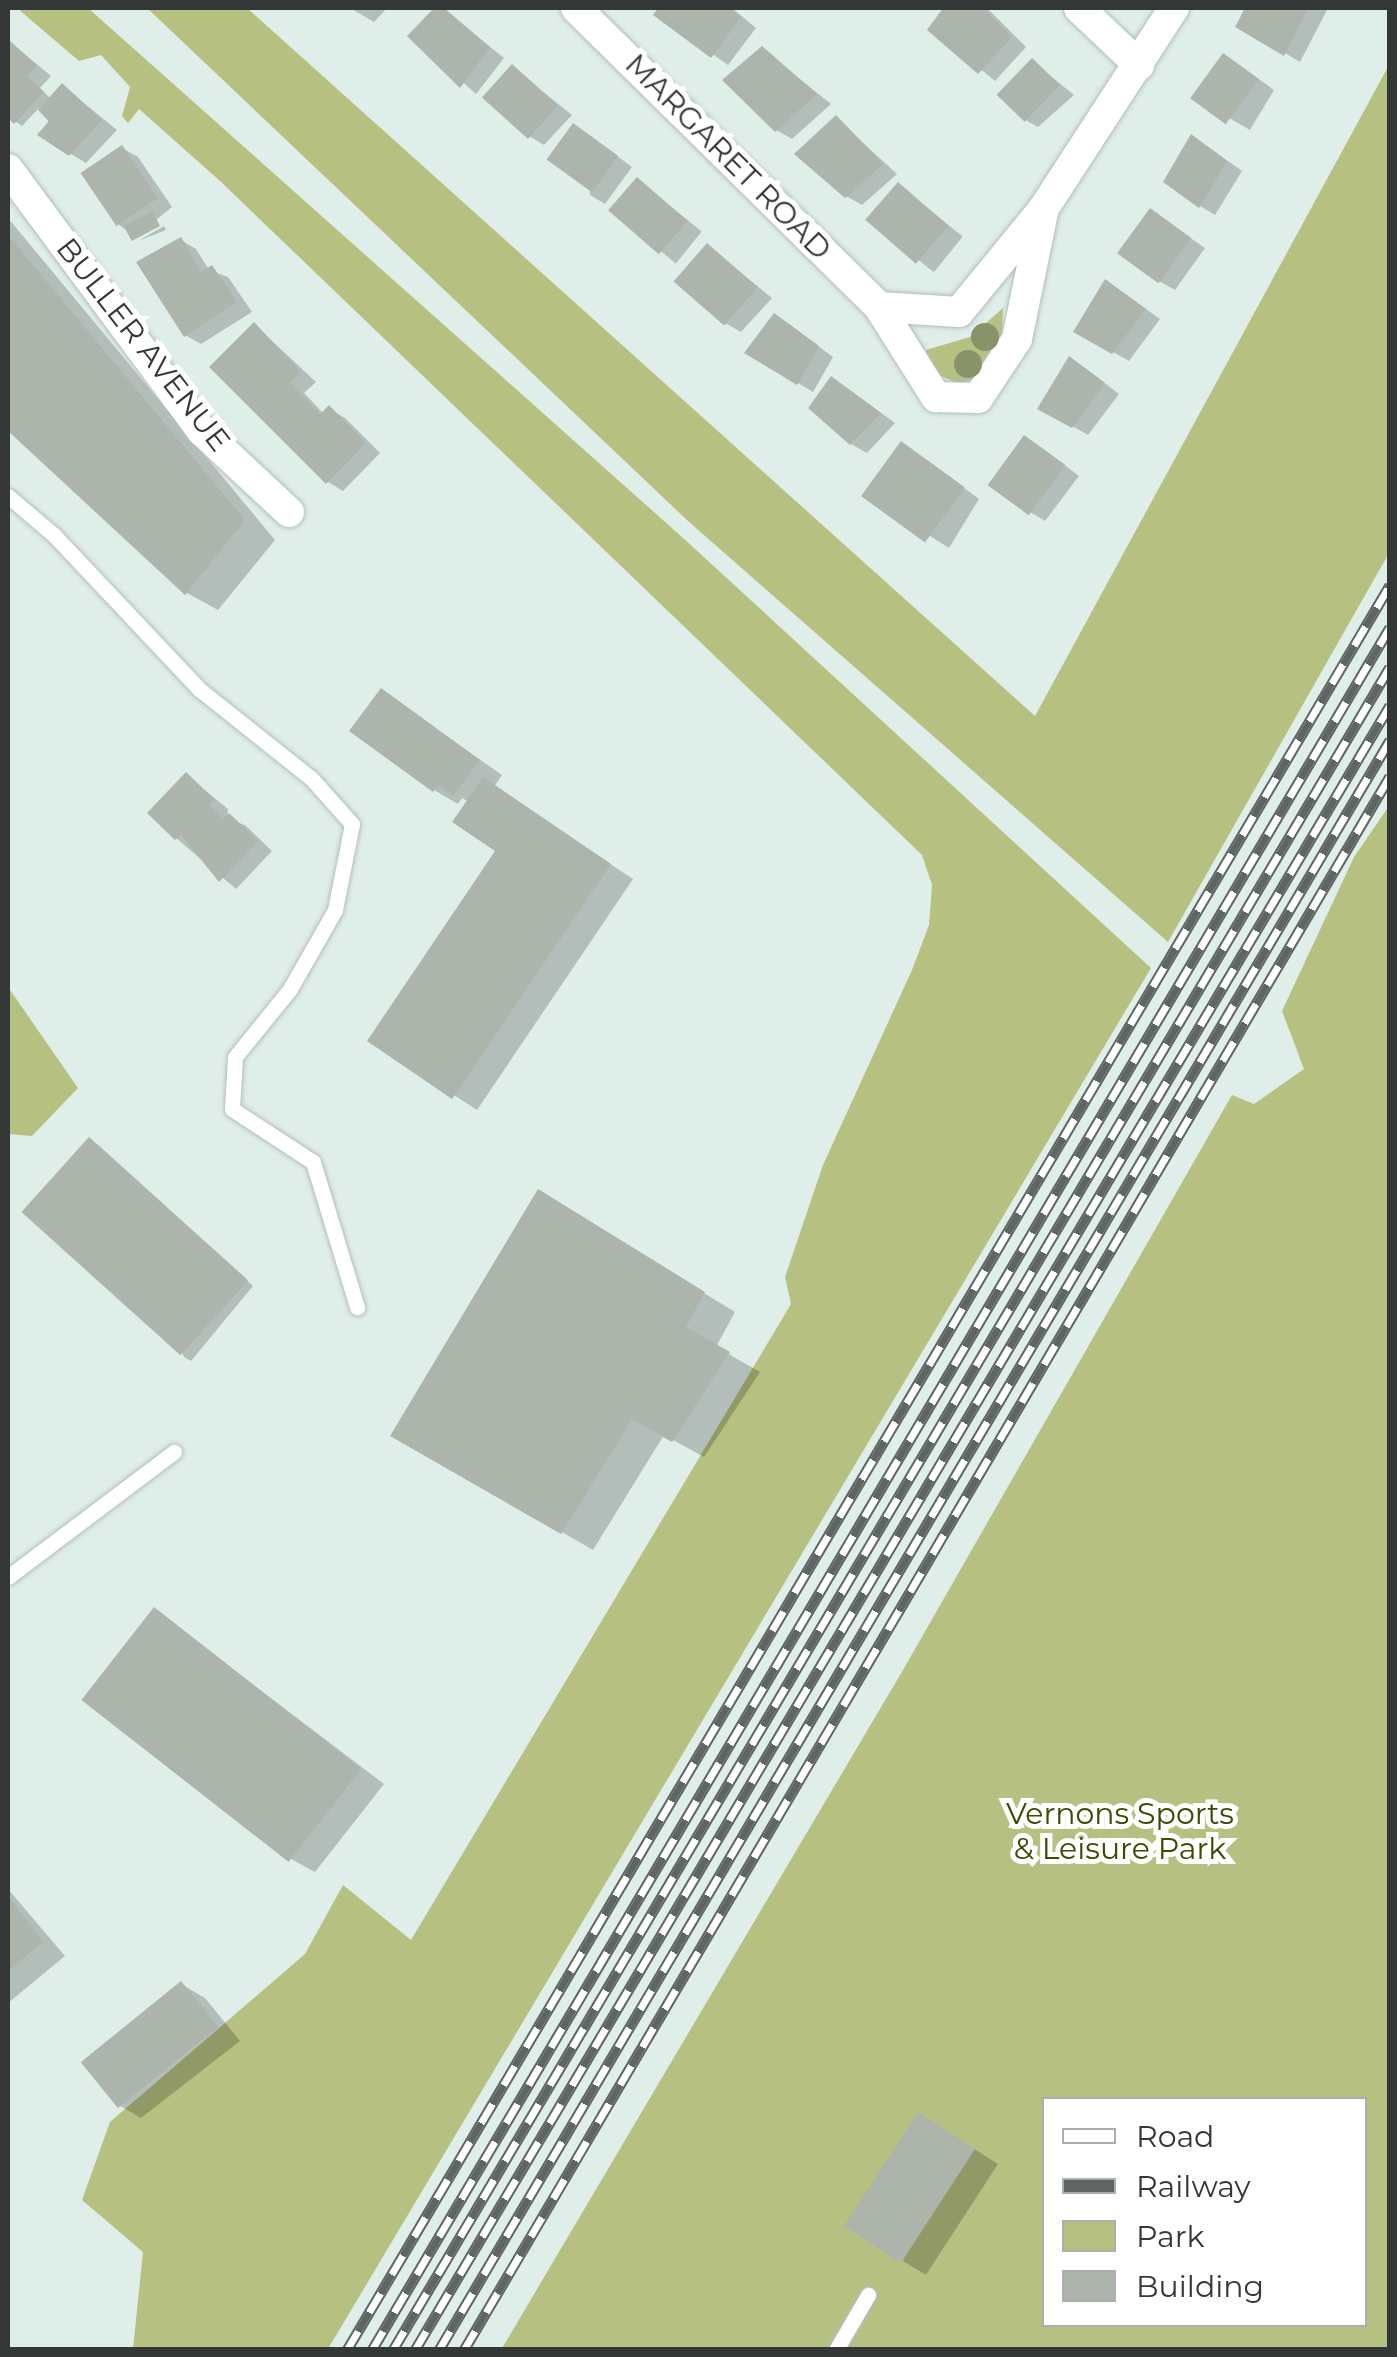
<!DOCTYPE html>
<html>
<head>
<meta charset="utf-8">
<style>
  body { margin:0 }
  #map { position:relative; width:1397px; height:2357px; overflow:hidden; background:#e0eee9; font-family:Montserrat,sans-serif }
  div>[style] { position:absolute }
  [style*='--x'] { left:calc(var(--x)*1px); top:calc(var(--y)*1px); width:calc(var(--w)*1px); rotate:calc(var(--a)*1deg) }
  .green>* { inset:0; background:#b6c181 }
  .shadow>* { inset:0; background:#0003; transform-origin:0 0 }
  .building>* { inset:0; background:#acb4ac; transform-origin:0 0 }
  .roads { filter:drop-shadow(0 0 2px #b2bfba) drop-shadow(0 0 2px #b2bfba) }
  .service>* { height:15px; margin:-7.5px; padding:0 7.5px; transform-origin:7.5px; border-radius:7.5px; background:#fff }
  .minor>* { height:30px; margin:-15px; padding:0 15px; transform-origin:15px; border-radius:15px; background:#fff }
  .rail>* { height:11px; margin-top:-5.5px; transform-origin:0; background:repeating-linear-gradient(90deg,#fff 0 22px,#5e6562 0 44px); box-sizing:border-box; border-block:2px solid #5e6562 }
  .trees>* { width:28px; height:28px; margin:-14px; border-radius:50%; background:#89936a }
  span { translate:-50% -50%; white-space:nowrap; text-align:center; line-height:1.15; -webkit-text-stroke:10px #fff; paint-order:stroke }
  .street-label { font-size:30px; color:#333836 }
  .park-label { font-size:30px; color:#414803 }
  .frame { position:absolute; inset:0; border:10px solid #333836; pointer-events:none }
  .legend { position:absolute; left:1042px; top:2097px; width:325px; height:230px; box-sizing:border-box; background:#fff; border:2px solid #adafaf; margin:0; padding:12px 18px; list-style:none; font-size:30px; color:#333836 }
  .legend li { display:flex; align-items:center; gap:20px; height:50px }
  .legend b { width:50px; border:2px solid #adafaf }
</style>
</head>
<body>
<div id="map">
  <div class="green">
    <i style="clip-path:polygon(17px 8px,88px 8px,682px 537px,1151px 968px,328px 2349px,133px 2349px,143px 2252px,82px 2200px,110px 2122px,305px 1954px,343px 1885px,411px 1940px,791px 1304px,785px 1277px,823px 1165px,912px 970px,929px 925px,932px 885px,922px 855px,220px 181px,139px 109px,128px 123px,122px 116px,130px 87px,101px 55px,79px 61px)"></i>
    <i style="clip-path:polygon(147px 8px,247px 8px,1035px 716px,1389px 65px,1389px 553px,1168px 942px,688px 521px)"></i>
    <i style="clip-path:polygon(1003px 308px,1002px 334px,979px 377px,959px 384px,930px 371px,926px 350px,970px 337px)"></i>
    <i style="clip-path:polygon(evenodd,1389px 806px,1389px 2349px,501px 2350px,903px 1670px,1232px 1095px,1254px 1104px,1304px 1069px,1282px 1011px,1354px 857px,1389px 806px,1044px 2100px,1364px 2100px,1364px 2324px,1044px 2324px,1044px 2100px)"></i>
    <i style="clip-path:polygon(8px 987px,78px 1088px,32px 1136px,8px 1134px)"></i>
  </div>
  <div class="shadow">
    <i style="clip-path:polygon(350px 8px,387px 8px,374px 22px)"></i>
    <i style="clip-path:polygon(441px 8px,504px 58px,476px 94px,411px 36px)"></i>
    <i style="clip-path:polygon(661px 8px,732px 8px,756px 28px,728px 65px,656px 14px)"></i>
    <i style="clip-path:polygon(947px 8px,987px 8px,1026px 47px,995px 81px,931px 29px)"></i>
    <i style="clip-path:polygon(1248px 8px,1328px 8px,1300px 62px,1239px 26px)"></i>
    <i style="clip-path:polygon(8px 40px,51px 76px,40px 88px,51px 99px,63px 86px,117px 130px,86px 163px,71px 154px,39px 108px,22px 126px,8px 116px)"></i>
    <i style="clip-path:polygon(762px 49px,831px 104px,792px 139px,776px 130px)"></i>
    <i style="clip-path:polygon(1032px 61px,1074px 95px,1038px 127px,1022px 118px)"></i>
    <i style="clip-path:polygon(1239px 65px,1274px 90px,1250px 130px,1198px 100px)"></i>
    <i style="clip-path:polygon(512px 67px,572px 115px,544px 145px,529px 136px)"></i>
    <i style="clip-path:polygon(836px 118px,897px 174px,862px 205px,846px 196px)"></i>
    <i style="clip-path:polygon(589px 135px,632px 167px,605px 204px,590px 195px)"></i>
    <i style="clip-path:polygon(1207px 146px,1242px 171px,1215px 215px,1200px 206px)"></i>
    <i style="clip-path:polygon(122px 148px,138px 157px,172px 207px,135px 237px,118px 224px)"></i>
    <i style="left:638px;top:180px;width:82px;height:41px;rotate:39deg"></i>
    <i style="left:899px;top:185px;width:82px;height:46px;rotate:39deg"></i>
    <i style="clip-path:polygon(1151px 211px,1205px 248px,1175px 290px,1159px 281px)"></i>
    <i style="clip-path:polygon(8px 218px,275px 540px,218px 610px,187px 593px,8px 427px)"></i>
    <i style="clip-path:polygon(164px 226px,166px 230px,138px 241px)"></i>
    <i style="clip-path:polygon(181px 240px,196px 249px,209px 270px,228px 277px,252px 312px,201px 344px,185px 335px)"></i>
    <i style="clip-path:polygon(707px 246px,772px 298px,741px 332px,725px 323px)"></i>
    <i style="clip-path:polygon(1121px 291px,1160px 319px,1129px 361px,1076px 331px)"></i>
    <i style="clip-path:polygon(255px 325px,316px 382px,304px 393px,324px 414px,329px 409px,345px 418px,380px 453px,343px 491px,328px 482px)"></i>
    <i style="clip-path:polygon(790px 325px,833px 357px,813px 392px,748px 353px)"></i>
    <i style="clip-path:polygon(1085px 368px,1119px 394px,1088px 435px,1040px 408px)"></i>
    <i style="clip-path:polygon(847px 388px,895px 423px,867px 453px,851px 444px)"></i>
    <i style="clip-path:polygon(1041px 447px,1079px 476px,1045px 521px,1030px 512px)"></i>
    <i style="clip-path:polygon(918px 454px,979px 499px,949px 548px,865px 495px)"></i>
    <i style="clip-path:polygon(382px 691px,502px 775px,494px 787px,633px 879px,477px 1110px,370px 1041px,498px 851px,469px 802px,462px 798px,458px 804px,434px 790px)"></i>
    <i style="clip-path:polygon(186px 775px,228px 809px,227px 819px,245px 825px,272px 851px,236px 889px,176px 838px)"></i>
    <i style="clip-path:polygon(97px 1144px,253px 1286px,191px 1361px,184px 1357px)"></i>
    <i style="clip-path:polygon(569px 1211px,735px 1312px,716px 1347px,760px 1372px,704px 1457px,664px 1435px,593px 1550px,394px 1435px)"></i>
    <i style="clip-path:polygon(155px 1610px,384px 1784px,315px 1872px,291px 1859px)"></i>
    <i style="clip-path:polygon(8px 1889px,65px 1956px,8px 2003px)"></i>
    <i style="clip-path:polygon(181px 1984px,205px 1998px,240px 2041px,141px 2118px,117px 2104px)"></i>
    <i style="clip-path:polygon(943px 2129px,998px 2164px,926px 2275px,903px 2261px)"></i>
  </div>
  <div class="building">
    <i style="clip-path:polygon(434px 8px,444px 8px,490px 47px,460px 88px,407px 36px)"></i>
    <i style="clip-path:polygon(658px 8px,730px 8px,741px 17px,711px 58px,653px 15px)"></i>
    <i style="clip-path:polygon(943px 8px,983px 8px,1012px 37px,978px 74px,927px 30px)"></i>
    <i style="clip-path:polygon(1245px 8px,1308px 8px,1284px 56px,1235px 27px)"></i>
    <i style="clip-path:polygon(8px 39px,37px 66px,27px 76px,44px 92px,14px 124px,8px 118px)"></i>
    <i style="clip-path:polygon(762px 46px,817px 94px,775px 132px,722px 80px)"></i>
    <i style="left:1223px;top:53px;width:44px;height:56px;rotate:36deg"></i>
    <i style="left:1032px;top:58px;width:39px;height:51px;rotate:44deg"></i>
    <i style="left:512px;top:64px;width:62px;height:45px;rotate:42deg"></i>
    <i style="clip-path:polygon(62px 83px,102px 120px,69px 156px,37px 135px,49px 121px,38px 110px)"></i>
    <i style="clip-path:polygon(836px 115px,883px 164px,845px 198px,794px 154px)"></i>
    <i style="left:573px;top:123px;width:56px;height:45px;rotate:36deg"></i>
    <i style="clip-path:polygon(1191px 134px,1227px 161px,1199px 208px,1163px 182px)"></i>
    <i style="left:122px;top:145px;width:64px;height:50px;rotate:56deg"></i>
    <i style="left:637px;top:177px;width:67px;height:44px;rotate:41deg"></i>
    <i style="left:898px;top:182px;width:67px;height:50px;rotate:41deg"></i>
    <i style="left:1150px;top:208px;width:51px;height:56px;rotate:36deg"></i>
    <i style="left:152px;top:211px;width:17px;height:32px;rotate:62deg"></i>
    <i style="clip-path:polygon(8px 235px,245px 520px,185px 595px,8px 431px)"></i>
    <i style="clip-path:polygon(181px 237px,201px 272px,212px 265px,237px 302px,184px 337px,136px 262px)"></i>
    <i style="left:707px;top:243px;width:67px;height:51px;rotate:41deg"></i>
    <i style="clip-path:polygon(1105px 279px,1146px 309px,1112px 354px,1073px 332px)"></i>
    <i style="clip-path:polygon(774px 313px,819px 346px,797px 385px,744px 353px)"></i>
    <i style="clip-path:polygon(254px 322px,301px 372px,290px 383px,320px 414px,329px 405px,366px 443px,326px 484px,209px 367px)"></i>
    <i style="clip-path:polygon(1069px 356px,1105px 383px,1072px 428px,1037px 409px)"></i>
    <i style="clip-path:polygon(831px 376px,881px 413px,850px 445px,808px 408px)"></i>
    <i style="left:1024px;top:435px;width:51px;height:62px;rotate:36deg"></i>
    <i style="left:901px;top:441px;width:79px;height:68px;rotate:36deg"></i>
    <i style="clip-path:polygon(381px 688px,480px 760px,453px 796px,438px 785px,433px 792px,349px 731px)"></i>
    <i style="clip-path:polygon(186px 772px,214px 799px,209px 805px,223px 819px,229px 813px,258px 841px,219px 882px,181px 835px,175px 840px,147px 813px)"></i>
    <i style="clip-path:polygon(483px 777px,611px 864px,452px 1099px,367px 1041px,495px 851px,452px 822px)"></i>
    <i style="left:89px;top:1137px;width:214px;height:101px;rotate:42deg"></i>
    <i style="clip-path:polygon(538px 1189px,705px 1292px,686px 1327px,730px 1352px,672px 1442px,632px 1419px,561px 1534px,390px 1436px)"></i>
    <i style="left:154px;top:1607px;width:263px;height:118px;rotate:38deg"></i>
    <i style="clip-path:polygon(8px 1896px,43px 1942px,8px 1971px)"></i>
    <i style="left:181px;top:1981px;width:59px;height:129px;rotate:51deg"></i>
    <i style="left:918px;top:2112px;width:68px;height:136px;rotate:33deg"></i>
  </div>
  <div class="roads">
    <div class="service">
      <i style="--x:8;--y:496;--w:60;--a:40.3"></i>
      <i style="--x:54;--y:535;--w:212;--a:46.7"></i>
      <i style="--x:199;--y:689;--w:143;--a:38.5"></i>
      <i style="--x:311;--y:778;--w:62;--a:48.3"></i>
      <i style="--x:352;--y:824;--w:88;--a:101.2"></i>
      <i style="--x:335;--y:910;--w:91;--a:119.7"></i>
      <i style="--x:290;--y:989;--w:87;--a:129"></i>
      <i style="--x:235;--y:1057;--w:52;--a:93.3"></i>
      <i style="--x:232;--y:1109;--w:97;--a:33.2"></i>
      <i style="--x:313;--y:1162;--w:152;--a:73.1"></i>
      <i style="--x:8;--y:1577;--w:208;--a:-37"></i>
      <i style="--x:836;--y:2350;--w:64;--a:-59.8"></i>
    </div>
    <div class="minor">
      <i style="--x:576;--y:8;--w:426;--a:44.6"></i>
      <i style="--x:879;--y:307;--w:107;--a:57.7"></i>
      <i style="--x:936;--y:397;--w:42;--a:1.4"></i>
      <i style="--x:978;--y:398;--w:71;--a:-56.5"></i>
      <i style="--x:1017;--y:339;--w:134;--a:-78.4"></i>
      <i style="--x:1079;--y:8;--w:83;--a:43.5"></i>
      <i style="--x:8;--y:169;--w:326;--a:53.5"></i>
      <i style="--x:202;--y:431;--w:119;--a:43"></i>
      <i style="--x:879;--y:307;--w:80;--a:3.6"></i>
      <i style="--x:959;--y:312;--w:134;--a:-50.7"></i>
      <i style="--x:1044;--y:208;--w:239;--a:-57"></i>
    </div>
  </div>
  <div class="rail">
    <i style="--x:347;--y:2350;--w:2050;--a:-59.42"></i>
    <i style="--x:372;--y:2350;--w:2001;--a:-59.42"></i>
    <i style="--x:393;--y:2350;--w:1956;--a:-59.36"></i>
    <i style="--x:415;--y:2350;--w:1912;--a:-59.34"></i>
    <i style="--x:439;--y:2350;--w:1870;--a:-59.43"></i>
    <i style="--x:464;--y:2350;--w:1826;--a:-59.53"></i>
  </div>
  <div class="trees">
    <i style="left:985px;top:337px"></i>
    <i style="left:968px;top:364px"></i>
  </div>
  <div class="street-label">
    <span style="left:728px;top:157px;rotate:45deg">MARGARET ROAD</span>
    <span style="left:143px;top:345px;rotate:52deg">BULLER AVENUE</span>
  </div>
  <div class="park-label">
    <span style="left:1120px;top:1831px">Vernons Sports<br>&amp; Leisure Park</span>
  </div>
  <div class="frame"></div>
  <ul class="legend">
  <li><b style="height:12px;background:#fff"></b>Road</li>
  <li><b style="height:12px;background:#5e6562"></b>Railway</li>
  <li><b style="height:28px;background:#b6c181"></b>Park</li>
  <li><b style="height:28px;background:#acb4ac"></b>Building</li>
  </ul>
</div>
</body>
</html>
